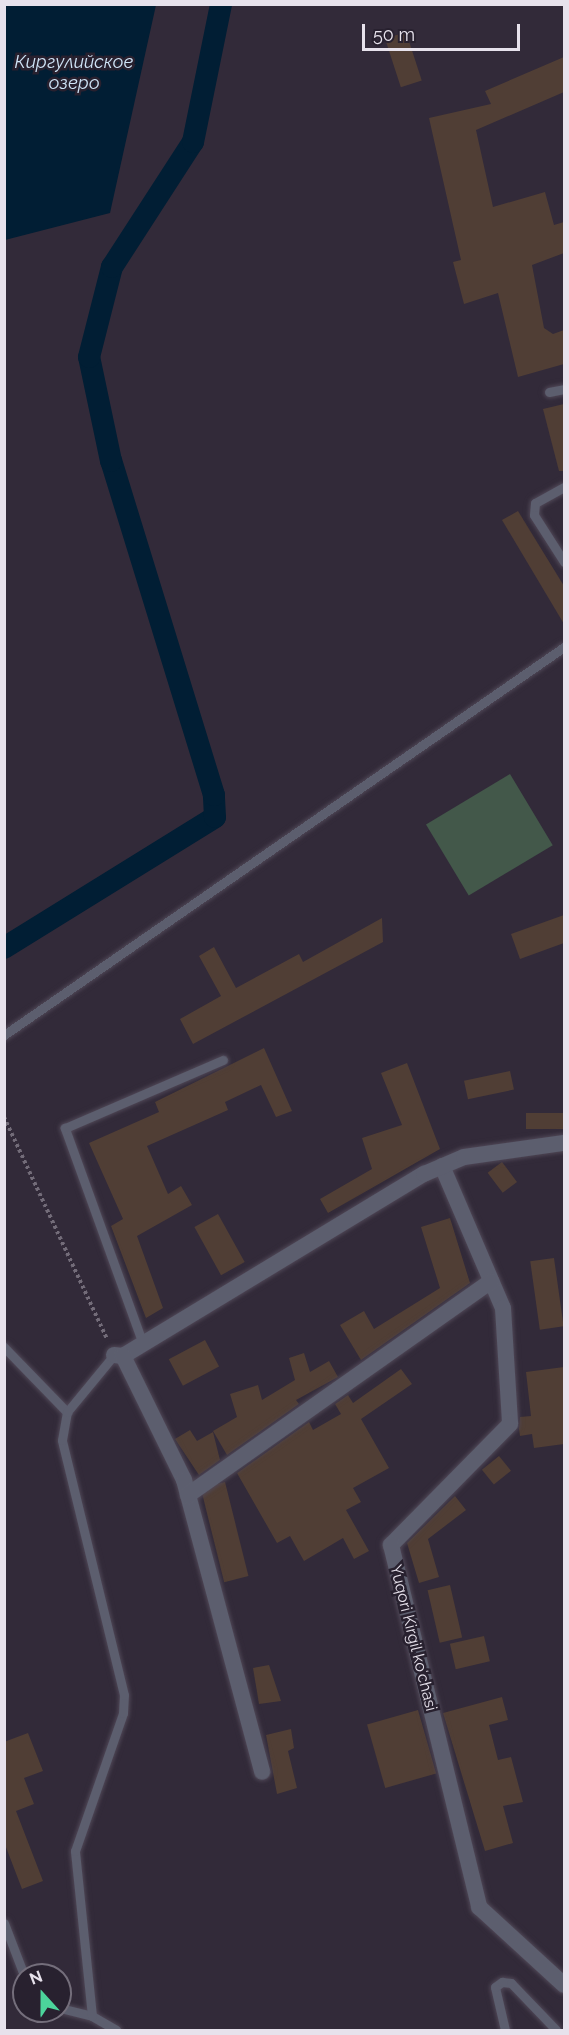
<!DOCTYPE html>
<html>
<head>
<meta charset="utf-8">
<style>
  body { margin:0 }
  #map { position:relative; width:569px; height:2035px; overflow:hidden; background:#322a39; font-family:Raleway,sans-serif }
  div>[style] { position:absolute }
  [style*='--x'] { left:calc(var(--x)*1px); top:calc(var(--y)*1px); width:calc(var(--w)*1px); rotate:calc(var(--a)*1deg) }
  .green>* { inset:0; background:#43584a; transform-origin:0 0 }
  .water>* { inset:0; background:#011e34 }
  .canal>* { height:22px; margin:-11px; padding:0 11px; transform-origin:11px; border-radius:11px; background:#011e34 }
  .building>* { inset:0; background:#503e35; transform-origin:0 0 }
  .path>* { height:4px; margin-top:-2px; transform-origin:0; background:repeating-linear-gradient(90deg,#736c79 0 3px,transparent 0 6px) }
  .roads { filter:drop-shadow(0 0 2px #4f4756) drop-shadow(0 0 2px #4f4756) }
  .service>* { height:9px; margin:-4.5px; padding:0 4.5px; transform-origin:4.5px; border-radius:4.5px; background:#5c5e6e }
  .minor>* { height:16px; margin:-8px; padding:0 8px; transform-origin:8px; border-radius:8px; background:#5c5e6e }
  span { translate:-50% -50%; white-space:nowrap; text-align:center; line-height:1.15; -webkit-text-stroke:5px #28212f; paint-order:stroke }
  .street-label { font-size:16px; color:#e7e2ec }
  .water-label { font-size:18px; color:#d0e5f8; font-style:italic }
  .frame { position:absolute; inset:0; border:6px solid #e7e2ec; pointer-events:none }
  .north { position:absolute; left:12px; top:1963px; width:60px; height:60px; box-sizing:border-box; background:#28212f; border:2px solid #746e7b; border-radius:50%; rotate:339deg; font-size:16px; font-weight:700; line-height:24px; text-align:center; color:#e7e2ec }
  .north::after { content:''; display:block; margin:auto; width:21px; height:27px; background:#4cd49b; clip-path:polygon(50% 0,100% 100%,50% 72%,0 100%) }
  .scale { position:absolute; left:362px; top:24px; width:158px; height:27px; box-sizing:border-box; border:3px solid #e7e2ec; border-top:0; padding-left:8px; font-size:18px; line-height:21px; white-space:nowrap; color:#e7e2ec; -webkit-text-stroke:4px #28212f; paint-order:stroke }
</style>
</head>
<body>
<div id="map">
  <div class="green">
    <i style="left:510px;top:774px;width:83px;height:98px;rotate:59deg"></i>
  </div>
  <div class="water">
    <i style="clip-path:polygon(4px 5px,156px 5px,110px 213px,5px 240px)"></i>
  </div>
  <div class="canal">
    <i style="--x:4;--y:948;--w:248;--a:-31.8"></i>
    <i style="--x:215;--y:817;--w:22;--a:-93"></i>
    <i style="--x:214;--y:795;--w:350;--a:-107.1"></i>
    <i style="--x:111;--y:461;--w:106;--a:-101.9"></i>
    <i style="--x:89;--y:357;--w:93;--a:-75.7"></i>
    <i style="--x:112;--y:267;--w:149;--a:-57.1"></i>
    <i style="--x:193;--y:142;--w:141;--a:-78.5"></i>
  </div>
  <div class="building">
    <i style="left:406px;top:32px;width:51px;height:22px;rotate:72deg"></i>
    <i style="clip-path:polygon(564px 57px,564px 92px,476px 130px,493px 207px,545px 192px,554px 225px,564px 222px,564px 253px,532px 265px,544px 328px,553px 334px,564px 330px,564px 364px,518px 377px,498px 293px,464px 304px,453px 262px,461px 260px,429px 118px,491px 104px,485px 91px)"></i>
    <i style="clip-path:polygon(564px 404px,564px 471px,559px 471px,543px 409px)"></i>
    <i style="clip-path:polygon(518px 511px,564px 586px,564px 624px,502px 520px)"></i>
    <i style="clip-path:polygon(564px 915px,564px 943px,520px 959px,511px 934px)"></i>
    <i style="clip-path:polygon(382px 918px,383px 942px,193px 1044px,180px 1019px,221px 996px,199px 956px,214px 947px,236px 988px,299px 954px,303px 962px)"></i>
    <i style="clip-path:polygon(264px 1048px,292px 1111px,276px 1117px,261px 1085px,225px 1102px,228px 1110px,147px 1146px,168px 1194px,181px 1186px,192px 1205px,137px 1236px,163px 1308px,146px 1318px,111px 1226px,123px 1219px,89px 1143px,159px 1112px,155px 1102px)"></i>
    <i style="clip-path:polygon(407px 1063px,440px 1149px,328px 1213px,320px 1199px,372px 1169px,362px 1138px,402px 1125px,381px 1073px)"></i>
    <i style="left:510px;top:1071px;width:19px;height:47px;rotate:78deg"></i>
    <i style="left:564px;top:1113px;width:16px;height:38px;rotate:90deg"></i>
    <i style="left:502px;top:1162px;width:25px;height:18px;rotate:53deg"></i>
    <i style="left:218px;top:1214px;width:55px;height:27px;rotate:61deg"></i>
    <i style="clip-path:polygon(450px 1218px,470px 1283px,361px 1360px,340px 1325px,364px 1311px,374px 1329px,440px 1288px,421px 1227px)"></i>
    <i style="left:554px;top:1258px;width:69px;height:24px;rotate:82deg"></i>
    <i style="left:205px;top:1340px;width:30px;height:41px;rotate:62deg"></i>
    <i style="clip-path:polygon(304px 1353px,310px 1372px,329px 1361px,338px 1377px,296px 1400px,299px 1404px,227px 1455px,213px 1431px,237px 1417px,230px 1394px,258px 1385px,262px 1400px,295px 1380px,289px 1358px)"></i>
    <i style="clip-path:polygon(564px 1367px,564px 1444px,534px 1448px,532px 1434px,520px 1436px,519px 1429px,520px 1417px,531px 1416px,526px 1372px)"></i>
    <i style="clip-path:polygon(401px 1369px,412px 1384px,361px 1419px,389px 1468px,353px 1488px,361px 1502px,346px 1510px,369px 1551px,354px 1559px,343px 1538px,304px 1561px,290px 1536px,277px 1543px,237px 1473px,309px 1422px,313px 1430px,341px 1414px,335px 1404px,348px 1395px,353px 1403px)"></i>
    <i style="clip-path:polygon(190px 1430px,197px 1441px,213px 1432px,220px 1460px,199px 1475px,175px 1439px)"></i>
    <i style="left:499px;top:1456px;width:19px;height:22px;rotate:51deg"></i>
    <i style="left:225px;top:1482px;width:97px;height:25px;rotate:76deg"></i>
    <i style="clip-path:polygon(455px 1496px,466px 1510px,428px 1539px,439px 1577px,419px 1583px,407px 1543px)"></i>
    <i style="left:450px;top:1585px;width:54px;height:23px;rotate:77deg"></i>
    <i style="left:484px;top:1636px;width:26px;height:35px;rotate:77deg"></i>
    <i style="clip-path:polygon(269px 1665px,281px 1701px,259px 1704px,253px 1668px)"></i>
    <i style="clip-path:polygon(502px 1697px,508px 1720px,489px 1725px,498px 1760px,511px 1757px,523px 1802px,503px 1806px,513px 1843px,485px 1851px,443px 1713px)"></i>
    <i style="left:418px;top:1710px;width:66px;height:53px;rotate:74deg"></i>
    <i style="clip-path:polygon(291px 1729px,294px 1748px,288px 1751px,297px 1788px,277px 1794px,266px 1735px)"></i>
    <i style="clip-path:polygon(28px 1733px,43px 1771px,24px 1778px,34px 1804px,16px 1811px,43px 1881px,22px 1889px,4px 1842px,4px 1742px)"></i>
  </div>
  <div class="path">
    <i style="--x:4;--y:1117;--w:245;--a:65.1"></i>
  </div>
  <div class="roads">
    <div class="service">
      <i style="--x:549;--y:392;--w:15;--a:-11"></i>
      <i style="--x:564;--y:487;--w:33;--a:151"></i>
      <i style="--x:535;--y:503;--w:12;--a:95"></i>
      <i style="--x:534;--y:515;--w:56;--a:57.4"></i>
      <i style="--x:4;--y:1035;--w:681;--a:-34.72"></i>
      <i style="--x:143;--y:1344;--w:230;--a:-109.9"></i>
      <i style="--x:65;--y:1128;--w:172;--a:-23.3"></i>
      <i style="--x:4;--y:1347;--w:91;--a:45.9"></i>
      <i style="--x:4;--y:1923;--w:56;--a:69"></i>
      <i style="--x:60;--y:2008;--w:33;--a:14"></i>
      <i style="--x:92;--y:2016;--w:28;--a:30"></i>
      <i style="--x:92;--y:2016;--w:166;--a:-95.9"></i>
      <i style="--x:75;--y:1851;--w:146;--a:-70.8"></i>
      <i style="--x:123;--y:1713;--w:18;--a:-87"></i>
      <i style="--x:124;--y:1695;--w:262;--a:-103.7"></i>
      <i style="--x:62;--y:1440;--w:28;--a:-80"></i>
      <i style="--x:67;--y:1412;--w:74;--a:-50.5"></i>
      <i style="--x:505;--y:2030;--w:44;--a:-103.1"></i>
      <i style="--x:495;--y:1987;--w:9;--a:-36"></i>
      <i style="--x:502;--y:1982;--w:9;--a:6"></i>
      <i style="--x:511;--y:1983;--w:65;--a:46.2"></i>
    </div>
    <div class="minor">
      <i style="--x:442;--y:1166;--w:155;--a:66.8"></i>
      <i style="--x:503;--y:1308;--w:116;--a:86.5"></i>
      <i style="--x:510;--y:1424;--w:170;--a:134.5"></i>
      <i style="--x:391;--y:1545;--w:373;--a:76.3"></i>
      <i style="--x:479;--y:1907;--w:115;--a:42.5"></i>
      <i style="--x:114;--y:1355;--w:9;--a:6"></i>
      <i style="--x:123;--y:1356;--w:352;--a:-31.2"></i>
      <i style="--x:424;--y:1174;--w:43;--a:-23"></i>
      <i style="--x:464;--y:1157;--w:101;--a:-8"></i>
      <i style="--x:123;--y:1356;--w:138;--a:63.8"></i>
      <i style="--x:184;--y:1480;--w:302;--a:75"></i>
      <i style="--x:188;--y:1495;--w:371;--a:-35.2"></i>
    </div>
  </div>
  <div class="street-label">
    <span style="left:413px;top:1638px;rotate:76deg">Yuqori Kirgil koʻchasi</span>
  </div>
  <div class="water-label">
    <span style="left:74px;top:73px">Киргулийское<br>озеро</span>
  </div>
  <div class="frame"></div>
  <div class="north">N</div>
  <div class="scale">50 m</div>
</div>
</body>
</html>
